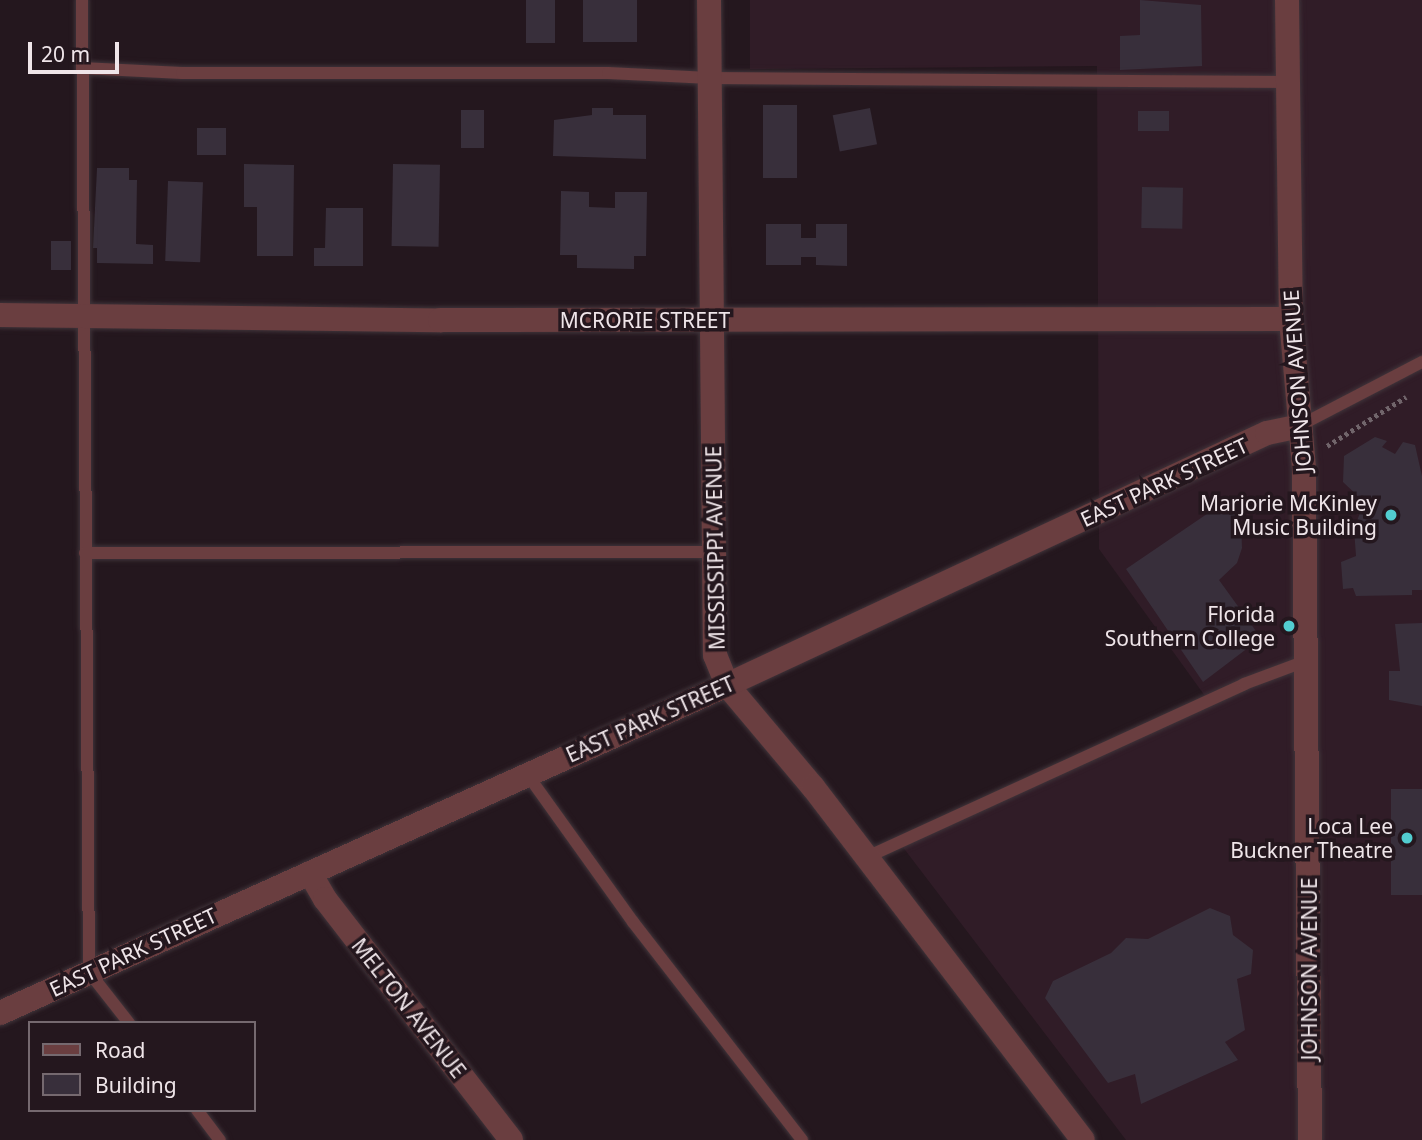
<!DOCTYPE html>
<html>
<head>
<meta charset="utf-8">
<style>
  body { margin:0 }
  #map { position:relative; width:1422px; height:1140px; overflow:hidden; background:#24171e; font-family:"Noto Sans",sans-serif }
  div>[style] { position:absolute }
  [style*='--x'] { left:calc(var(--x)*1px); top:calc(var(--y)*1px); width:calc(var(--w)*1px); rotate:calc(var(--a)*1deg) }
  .built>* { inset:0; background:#301c27 }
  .building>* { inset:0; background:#382f3b; transform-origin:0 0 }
  .path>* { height:4.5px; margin-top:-2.25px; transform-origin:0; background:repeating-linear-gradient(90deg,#71656b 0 3.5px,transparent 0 7px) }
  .roads { filter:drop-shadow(0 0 2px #40343a) drop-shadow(0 0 2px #40343a) }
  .lane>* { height:12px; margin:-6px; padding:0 6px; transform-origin:6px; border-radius:6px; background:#6a3e40 }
  .street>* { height:24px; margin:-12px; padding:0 12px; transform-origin:12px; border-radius:12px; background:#6a3e40 }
  .dots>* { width:19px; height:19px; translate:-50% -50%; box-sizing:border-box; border:4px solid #24171e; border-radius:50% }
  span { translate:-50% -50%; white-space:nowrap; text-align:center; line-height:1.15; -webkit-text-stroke:7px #24171e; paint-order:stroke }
  .street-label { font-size:21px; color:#efe5e9 }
  .poi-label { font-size:21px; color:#efe5e9 }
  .right { translate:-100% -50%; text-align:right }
  .legend { position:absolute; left:28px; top:1021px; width:228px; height:91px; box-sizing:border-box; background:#24171e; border:2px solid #75696f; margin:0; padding:9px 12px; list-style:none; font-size:21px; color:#efe5e9 }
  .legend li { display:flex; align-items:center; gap:14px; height:35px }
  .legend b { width:35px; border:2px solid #75696f }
  .scale { position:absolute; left:28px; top:42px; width:91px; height:32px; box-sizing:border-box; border:4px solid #efe5e9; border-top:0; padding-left:9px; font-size:21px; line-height:24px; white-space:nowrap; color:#efe5e9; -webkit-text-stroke:5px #24171e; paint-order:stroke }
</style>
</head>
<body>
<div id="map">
  <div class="built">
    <i style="clip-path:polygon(750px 0,1422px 0,1422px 1140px,1126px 1140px,902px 846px,1210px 703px,1099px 549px,1097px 66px,750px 69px)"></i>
  </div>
  <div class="building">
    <i style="left:526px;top:0;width:29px;height:43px"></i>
    <i style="left:583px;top:0;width:54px;height:42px"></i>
    <i style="clip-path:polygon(1140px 0,1201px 5px,1202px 66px,1120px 70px,1120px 36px,1140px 35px)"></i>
    <i style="left:763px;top:105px;width:34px;height:73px"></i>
    <i style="clip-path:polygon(592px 108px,613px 108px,613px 115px,646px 115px,646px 159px,553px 156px,554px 120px,592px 115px)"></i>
    <i style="left:870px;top:108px;width:37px;height:38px;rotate:79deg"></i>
    <i style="left:461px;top:110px;width:23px;height:38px"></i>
    <i style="left:1138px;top:111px;width:31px;height:20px"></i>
    <i style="left:197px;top:128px;width:29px;height:27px"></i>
    <i style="clip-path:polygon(244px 164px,294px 165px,293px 256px,257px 256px,257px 207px,244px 207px)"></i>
    <i style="left:393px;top:164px;width:47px;height:82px;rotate:1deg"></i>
    <i style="clip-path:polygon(97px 168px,129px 168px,129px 180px,137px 180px,136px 244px,153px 245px,153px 264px,97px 263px,97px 248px,93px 248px)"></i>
    <i style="left:168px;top:181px;width:35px;height:80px;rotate:2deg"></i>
    <i style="left:1142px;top:187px;width:41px;height:41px;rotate:1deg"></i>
    <i style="clip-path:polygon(561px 191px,589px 192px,589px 207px,615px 208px,615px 192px,647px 192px,646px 256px,634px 256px,634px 269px,577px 268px,577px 255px,560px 255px)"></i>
    <i style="clip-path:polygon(326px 208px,363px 208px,363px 266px,314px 266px,314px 248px,325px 248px)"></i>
    <i style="clip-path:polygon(766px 224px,801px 224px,801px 238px,816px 238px,816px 224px,847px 224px,847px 266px,816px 265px,816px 257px,801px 257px,801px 265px,766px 265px)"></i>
    <i style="left:51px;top:241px;width:20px;height:29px"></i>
    <i style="clip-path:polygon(1375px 437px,1387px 441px,1382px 447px,1395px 454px,1403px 442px,1415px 445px,1422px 476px,1422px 590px,1412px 590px,1412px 595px,1356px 596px,1353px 588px,1343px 589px,1341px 562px,1356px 556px,1354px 529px,1364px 502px,1343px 482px,1344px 456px)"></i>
    <i style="clip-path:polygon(1226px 501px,1241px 520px,1242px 548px,1237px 563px,1219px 580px,1261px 638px,1203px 682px,1126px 569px)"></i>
    <i style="clip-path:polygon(1422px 623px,1422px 706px,1389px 700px,1389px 671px,1400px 671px,1395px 624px)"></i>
    <i style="left:1422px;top:789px;width:106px;height:31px;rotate:90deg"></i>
    <i style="clip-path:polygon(1210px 908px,1230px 916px,1233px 935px,1253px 950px,1251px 974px,1237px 979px,1245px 1030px,1225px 1042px,1238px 1060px,1141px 1104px,1135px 1074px,1108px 1083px,1045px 998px,1053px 981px,1111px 953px,1126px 938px,1148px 939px)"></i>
  </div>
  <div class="path">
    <i style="--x:1327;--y:446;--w:93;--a:-31.8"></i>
  </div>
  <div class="roads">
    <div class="lane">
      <i style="--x:82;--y:0;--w:972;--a:89.59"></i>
      <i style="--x:89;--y:972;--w:65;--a:51.9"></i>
      <i style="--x:82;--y:68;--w:100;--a:2.9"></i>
      <i style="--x:182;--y:73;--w:426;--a:0"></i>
      <i style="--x:608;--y:73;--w:102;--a:2.8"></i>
      <i style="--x:710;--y:78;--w:578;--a:0.4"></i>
      <i style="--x:1299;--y:426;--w:139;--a:-27.5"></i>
      <i style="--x:85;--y:553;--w:629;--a:-0.09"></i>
      <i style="--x:527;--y:774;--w:182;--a:54.4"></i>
      <i style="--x:633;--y:922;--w:276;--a:52.2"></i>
      <i style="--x:867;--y:857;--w:415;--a:-24.6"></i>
      <i style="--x:1244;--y:684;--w:66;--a:-20.4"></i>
      <i style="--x:197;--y:1110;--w:38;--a:53"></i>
    </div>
    <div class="street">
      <i style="--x:709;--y:0;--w:655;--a:89.48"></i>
      <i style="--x:715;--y:655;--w:32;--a:68"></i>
      <i style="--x:727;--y:685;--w:133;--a:49.9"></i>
      <i style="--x:813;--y:787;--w:444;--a:52.6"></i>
      <i style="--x:1287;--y:0;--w:319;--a:89.3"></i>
      <i style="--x:1291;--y:319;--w:151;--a:85"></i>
      <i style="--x:1304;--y:469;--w:671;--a:89.49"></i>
      <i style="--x:0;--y:315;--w:440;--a:0.7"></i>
      <i style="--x:440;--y:320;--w:851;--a:-0.07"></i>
      <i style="--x:310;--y:873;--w:30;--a:60"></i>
      <i style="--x:325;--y:899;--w:304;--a:52.3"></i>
      <i style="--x:0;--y:1013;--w:798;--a:-24.28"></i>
      <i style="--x:727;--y:685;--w:596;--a:-25.02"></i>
      <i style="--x:1267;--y:433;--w:33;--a:-12"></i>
    </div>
  </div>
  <div class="dots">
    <i style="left:1391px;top:515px;background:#52cdd0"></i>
    <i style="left:1289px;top:626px;background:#52cdd0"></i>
    <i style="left:1407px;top:838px;background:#52cdd0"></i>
  </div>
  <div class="street-label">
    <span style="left:645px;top:320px">MCRORIE STREET</span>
    <span style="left:1297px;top:381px;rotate:-94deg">JOHNSON AVENUE</span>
    <span style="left:1164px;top:482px;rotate:-25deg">EAST PARK STREET</span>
    <span style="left:715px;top:548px;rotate:-91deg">MISSISSIPPI AVENUE</span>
    <span style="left:650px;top:719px;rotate:-24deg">EAST PARK STREET</span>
    <span style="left:133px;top:952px;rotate:-25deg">EAST PARK STREET</span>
    <span style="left:1309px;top:969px;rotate:-90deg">JOHNSON AVENUE</span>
    <span style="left:409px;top:1008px;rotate:52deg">MELTON AVENUE</span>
  </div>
  <div class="poi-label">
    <span class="right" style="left:1377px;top:515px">Marjorie McKinley<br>Music Building</span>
    <span class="right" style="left:1275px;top:626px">Florida<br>Southern College</span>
    <span class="right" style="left:1393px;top:838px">Loca Lee<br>Buckner Theatre</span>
  </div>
  <ul class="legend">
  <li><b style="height:9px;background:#6a3e40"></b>Road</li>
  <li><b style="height:19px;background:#382f3b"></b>Building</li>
  </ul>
  <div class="scale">20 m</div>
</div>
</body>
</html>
